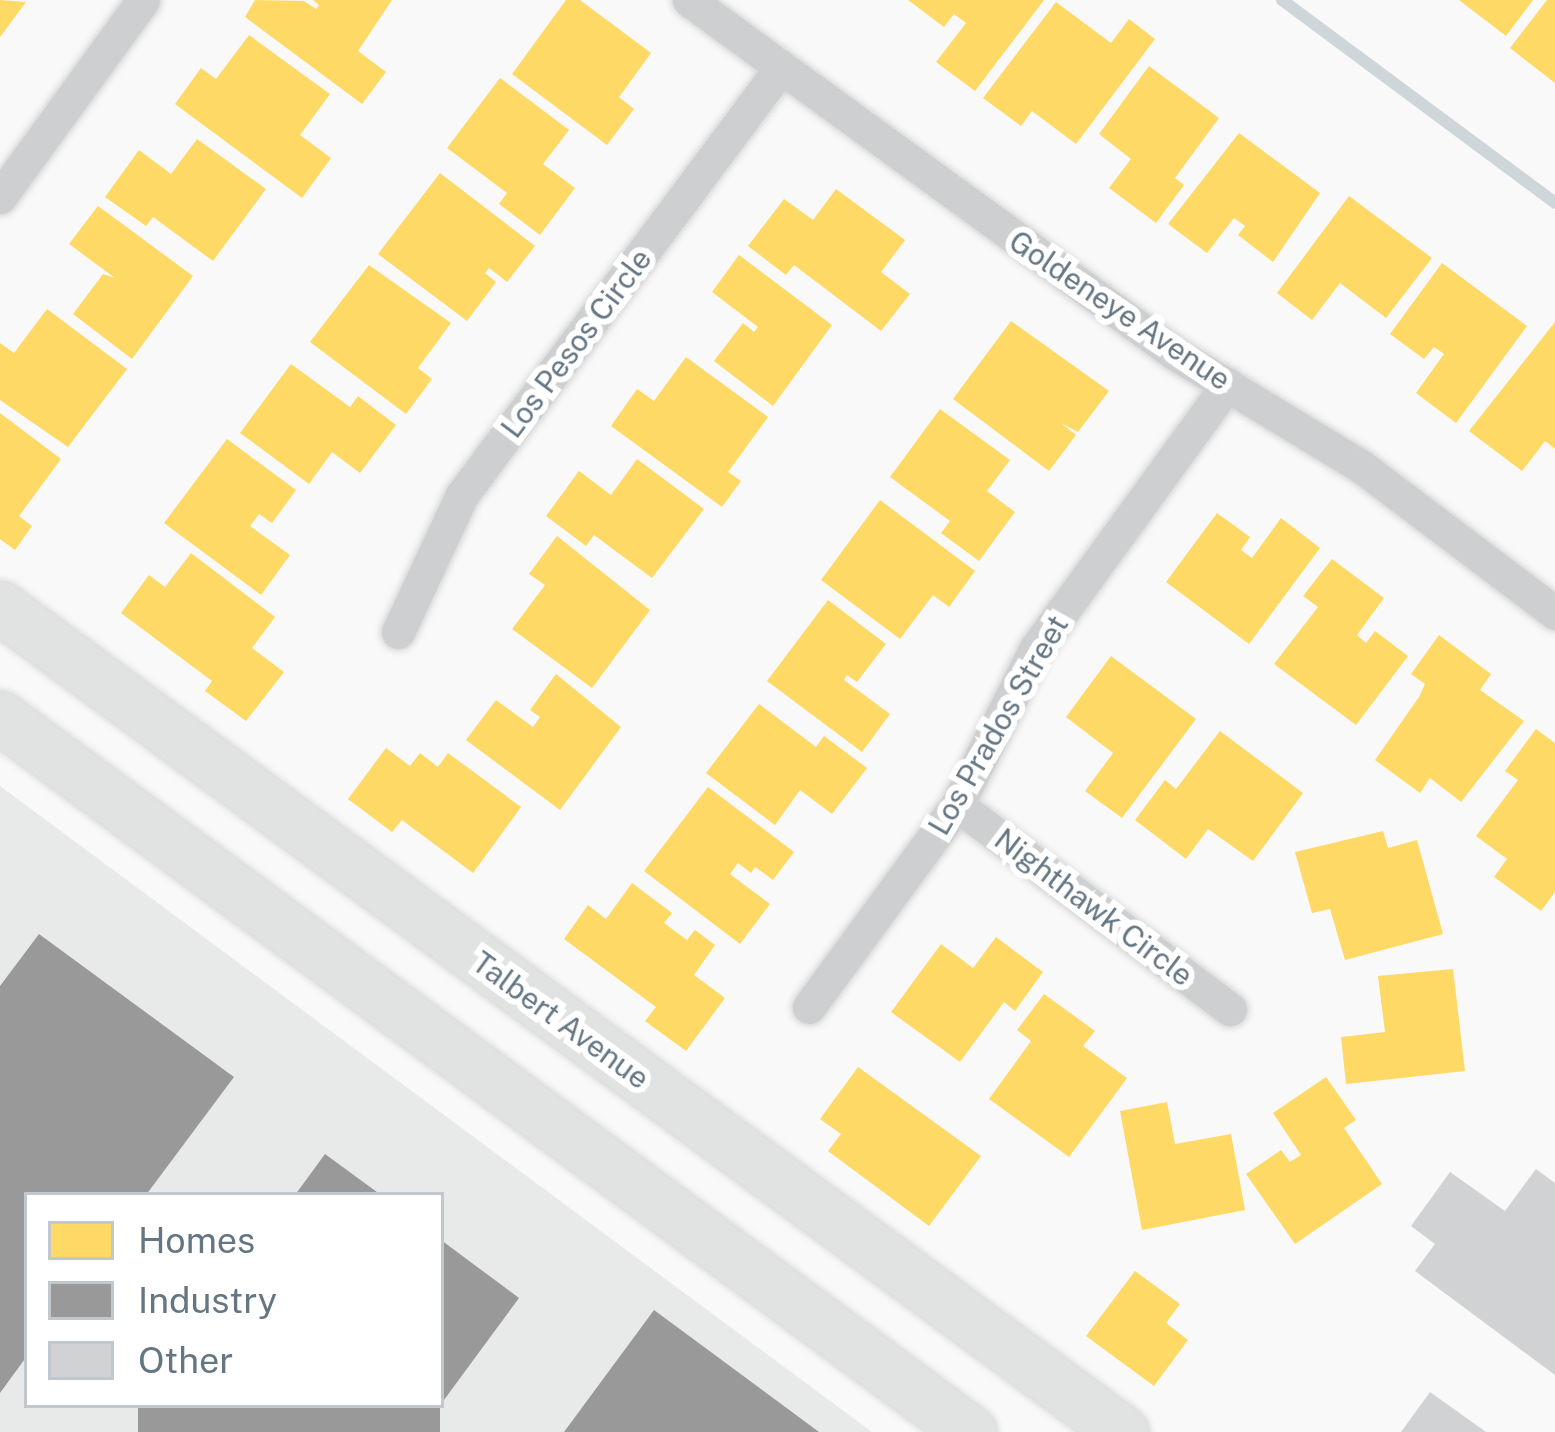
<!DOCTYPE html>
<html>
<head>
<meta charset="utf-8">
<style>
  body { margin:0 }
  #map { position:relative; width:1555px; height:1432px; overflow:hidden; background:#f9f9f9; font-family:"Public Sans",sans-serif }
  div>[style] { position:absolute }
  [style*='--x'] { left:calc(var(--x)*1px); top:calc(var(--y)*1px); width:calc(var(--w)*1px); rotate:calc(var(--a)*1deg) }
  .built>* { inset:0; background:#e8e9e9 }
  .homes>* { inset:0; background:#ffd966 }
  .industry>* { inset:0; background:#999; transform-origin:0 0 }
  .stream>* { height:12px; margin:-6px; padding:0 6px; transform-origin:6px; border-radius:6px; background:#ced6d9 }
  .building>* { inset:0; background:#d0d2d3 }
  .roads { filter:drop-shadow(0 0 3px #d5d6d7) drop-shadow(0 0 3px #d5d6d7) }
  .minor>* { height:33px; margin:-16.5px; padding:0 16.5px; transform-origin:16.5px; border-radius:16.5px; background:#cecfd0 }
  .primary>* { height:51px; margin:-25.5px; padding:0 25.5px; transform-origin:25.5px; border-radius:25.5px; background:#e1e2e2 }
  span { translate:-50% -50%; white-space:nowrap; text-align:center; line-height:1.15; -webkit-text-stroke:12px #fff; paint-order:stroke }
  .street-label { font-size:30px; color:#657683 }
  .legend { position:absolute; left:24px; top:1192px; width:420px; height:216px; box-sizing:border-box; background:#fff; border:3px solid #c1c8cd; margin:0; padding:15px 21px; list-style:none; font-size:36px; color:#657683 }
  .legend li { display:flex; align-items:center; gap:24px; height:60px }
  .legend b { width:60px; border:3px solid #c1c8cd }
</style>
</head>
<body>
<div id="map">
  <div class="built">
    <i style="clip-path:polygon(evenodd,0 786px,872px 1432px,0 1432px,0 786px,27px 1195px,441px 1195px,441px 1405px,27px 1405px,27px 1195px)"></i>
  </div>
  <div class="homes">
    <i style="clip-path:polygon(0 0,26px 2px,0 37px)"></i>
    <i style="clip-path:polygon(255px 0,304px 1px,316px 9px,319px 5px,313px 0,392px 0,358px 51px,386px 72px,362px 104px,245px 17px)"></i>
    <i style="clip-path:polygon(566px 0,580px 0,651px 53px,619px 97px,634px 109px,607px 145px,512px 74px)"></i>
    <i style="clip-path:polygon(908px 0,1044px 0,975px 91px,936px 62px,966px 23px,954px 14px,944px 27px)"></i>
    <i style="clip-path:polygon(1459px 0,1533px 0,1506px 36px)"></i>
    <i style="clip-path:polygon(1547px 0,1555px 0,1555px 83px,1510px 48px)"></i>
    <i style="clip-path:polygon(1056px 2px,1111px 43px,1129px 19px,1155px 39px,1076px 144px,1032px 111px,1021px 126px,983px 98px)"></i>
    <i style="clip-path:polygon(249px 35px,330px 94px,300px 135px,331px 158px,302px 198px,175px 104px,201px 68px,216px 79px)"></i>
    <i style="clip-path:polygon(1149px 66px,1219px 118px,1175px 178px,1184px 185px,1156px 223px,1109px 188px,1131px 159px,1099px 134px)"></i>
    <i style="clip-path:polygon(500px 78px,569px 130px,543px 164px,575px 188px,540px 235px,499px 204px,507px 193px,447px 148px)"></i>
    <i style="clip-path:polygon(1239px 133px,1320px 193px,1273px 262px,1238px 235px,1245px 226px,1234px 218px,1207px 253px,1168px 224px)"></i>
    <i style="clip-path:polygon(197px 139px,266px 189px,213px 261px,153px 217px,146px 226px,105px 197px,139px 150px,171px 174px)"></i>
    <i style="clip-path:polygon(440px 173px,535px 246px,507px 282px,489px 268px,485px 273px,496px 282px,467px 321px,378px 254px)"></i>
    <i style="clip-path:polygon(836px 189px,905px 240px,881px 272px,910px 294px,881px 331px,794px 265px,786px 275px,748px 246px,784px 199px,813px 220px)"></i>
    <i style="clip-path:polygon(1349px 196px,1432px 258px,1386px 318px,1340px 283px,1312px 320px,1277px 293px)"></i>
    <i style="clip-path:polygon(98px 206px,193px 276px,132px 359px,73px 314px,103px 274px,115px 278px,69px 244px)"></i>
    <i style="clip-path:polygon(739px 255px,832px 325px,773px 406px,714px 361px,743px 323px,754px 332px,758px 327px,712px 292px)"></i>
    <i style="clip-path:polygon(1442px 263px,1527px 326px,1456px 423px,1416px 393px,1444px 354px,1434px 347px,1424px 359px,1390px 334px)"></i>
    <i style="clip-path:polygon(369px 265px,451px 323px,418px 368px,432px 379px,406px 414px,310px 342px)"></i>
    <i style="clip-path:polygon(47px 309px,127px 369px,68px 447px,0 400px,0 343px,14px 353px)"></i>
    <i style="clip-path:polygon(1011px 321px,1109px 391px,1078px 432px,1061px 423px,1076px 435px,1049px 471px,953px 399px)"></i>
    <i style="clip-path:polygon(1555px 322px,1555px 449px,1545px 441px,1522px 471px,1469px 431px)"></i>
    <i style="clip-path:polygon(686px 357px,768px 417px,728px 472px,741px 481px,722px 507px,611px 426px,637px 389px,654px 401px)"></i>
    <i style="clip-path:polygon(291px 364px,350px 407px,358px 396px,396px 425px,360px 473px,332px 452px,309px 484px,240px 433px)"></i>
    <i style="clip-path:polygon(940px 409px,1010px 460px,987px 491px,1015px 512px,979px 561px,941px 533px,950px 521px,890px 477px)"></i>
    <i style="clip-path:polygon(0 413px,61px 459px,19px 516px,32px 526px,15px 550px,0 539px)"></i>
    <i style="clip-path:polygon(227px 439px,296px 490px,272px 523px,259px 514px,250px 526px,290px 555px,261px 595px,164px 523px)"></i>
    <i style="clip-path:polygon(637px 459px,704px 509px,652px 578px,594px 535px,586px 546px,546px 516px,579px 471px,611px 495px)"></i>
    <i style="clip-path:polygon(880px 500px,975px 571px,949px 607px,933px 595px,900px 639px,821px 580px)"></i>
    <i style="clip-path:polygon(1217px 513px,1250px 537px,1241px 550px,1252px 558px,1281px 518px,1320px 548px,1249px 644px,1166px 582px)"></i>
    <i style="clip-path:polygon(557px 536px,650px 610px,592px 688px,512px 629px,545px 585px,529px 574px)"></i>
    <i style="clip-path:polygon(191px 553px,275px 617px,252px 648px,284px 672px,246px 721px,205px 691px,212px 681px,121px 613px,149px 575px,165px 587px)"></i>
    <i style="clip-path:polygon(1332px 559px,1384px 598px,1357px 635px,1366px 643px,1375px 631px,1408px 656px,1356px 725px,1274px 664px,1318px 607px,1303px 596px)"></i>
    <i style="clip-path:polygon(828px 600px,886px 644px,857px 682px,847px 675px,844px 680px,890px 714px,862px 752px,767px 681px)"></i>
    <i style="clip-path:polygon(1439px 635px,1491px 674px,1480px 690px,1524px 721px,1461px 802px,1430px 778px,1420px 793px,1375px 760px,1419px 697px,1425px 684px,1411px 674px)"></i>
    <i style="clip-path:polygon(1111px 656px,1196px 719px,1122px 818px,1085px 791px,1113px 753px,1066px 717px)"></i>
    <i style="clip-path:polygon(556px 674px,621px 727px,560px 810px,466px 740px,496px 700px,533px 727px,540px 717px,530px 710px)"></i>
    <i style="clip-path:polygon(759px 704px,816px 747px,824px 736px,867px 768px,832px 814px,800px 790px,775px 825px,706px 773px)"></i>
    <i style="clip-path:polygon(1536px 729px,1555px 743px,1555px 892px,1541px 911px,1494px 877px,1507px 859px,1476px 836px,1518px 780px,1505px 771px)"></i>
    <i style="clip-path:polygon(1220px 731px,1303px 793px,1253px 861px,1208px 829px,1186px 859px,1135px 820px,1165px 780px,1176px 789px)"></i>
    <i style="clip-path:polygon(386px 748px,410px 766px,420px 753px,438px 767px,448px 753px,521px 807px,473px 873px,402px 820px,392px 832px,348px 799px)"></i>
    <i style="clip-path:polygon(708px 787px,794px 852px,773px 880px,755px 867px,751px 873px,738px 863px,730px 874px,770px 904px,740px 944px,644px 871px)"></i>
    <i style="clip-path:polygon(1383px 831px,1388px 848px,1417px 840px,1443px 934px,1345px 960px,1330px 909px,1312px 913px,1295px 852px)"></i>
    <i style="clip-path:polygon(632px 883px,672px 913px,664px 923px,687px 940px,695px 930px,715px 945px,694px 975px,725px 998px,686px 1051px,645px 1021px,656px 1007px,564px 939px,588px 905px,606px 919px)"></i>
    <i style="clip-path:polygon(996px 937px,1043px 972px,1015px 1011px,1004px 1002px,960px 1062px,891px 1012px,941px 944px,973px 968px)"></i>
    <i style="clip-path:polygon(1453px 969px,1465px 1071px,1346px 1084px,1341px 1037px,1385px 1032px,1378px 976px)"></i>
    <i style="clip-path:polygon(1044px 994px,1095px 1031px,1083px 1046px,1127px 1078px,1069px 1157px,989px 1099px,1031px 1041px,1017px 1030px)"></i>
    <i style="clip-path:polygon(858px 1067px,981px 1156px,929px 1226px,828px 1151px,841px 1134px,820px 1119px)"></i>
    <i style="clip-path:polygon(1326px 1077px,1356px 1120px,1344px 1128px,1382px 1184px,1295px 1244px,1246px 1174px,1281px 1150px,1290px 1162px,1301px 1155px,1273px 1113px)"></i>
    <i style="clip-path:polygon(1167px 1102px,1175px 1144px,1231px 1134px,1245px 1210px,1142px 1230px,1120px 1111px)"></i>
    <i style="clip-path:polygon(1135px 1271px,1180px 1304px,1166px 1323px,1188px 1340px,1154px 1386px,1086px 1336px)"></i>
  </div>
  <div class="industry">
    <i style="clip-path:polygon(39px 934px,234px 1077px,146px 1195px,27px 1195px,27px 1356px,0 1393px,0 986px)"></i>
    <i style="clip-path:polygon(325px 1154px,381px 1195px,295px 1195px)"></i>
    <i style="clip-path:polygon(441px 1240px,519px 1298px,441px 1404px)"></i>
    <i style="clip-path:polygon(654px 1310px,819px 1432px,564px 1432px)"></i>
    <i style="left:138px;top:1405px;width:302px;height:34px"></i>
  </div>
  <div class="stream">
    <i style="--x:1282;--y:0;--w:340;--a:36.6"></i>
  </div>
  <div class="building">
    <i style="clip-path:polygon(1536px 1169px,1555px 1183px,1555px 1375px,1415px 1271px,1435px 1244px,1411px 1226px,1450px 1172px,1505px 1211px)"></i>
    <i style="clip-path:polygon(1430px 1392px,1486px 1432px,1401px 1432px)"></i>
  </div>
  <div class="roads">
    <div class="minor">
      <i style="--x:689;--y:0;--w:600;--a:36.05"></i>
      <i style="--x:1174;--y:353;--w:220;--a:31.2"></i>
      <i style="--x:1362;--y:467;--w:242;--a:37.1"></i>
      <i style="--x:0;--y:197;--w:243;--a:-54"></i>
      <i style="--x:398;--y:632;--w:151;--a:-65"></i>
      <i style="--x:462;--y:495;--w:532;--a:-53.26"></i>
      <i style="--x:957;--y:805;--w:341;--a:36.8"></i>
      <i style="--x:809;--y:1007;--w:250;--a:-53.8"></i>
      <i style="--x:957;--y:805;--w:176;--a:-63.3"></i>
      <i style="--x:1036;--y:648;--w:326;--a:-54"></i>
    </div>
    <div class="primary">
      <i style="--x:0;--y:607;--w:1393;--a:36.33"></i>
      <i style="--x:0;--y:717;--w:1205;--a:36.39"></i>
    </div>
  </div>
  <div class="street-label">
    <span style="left:1120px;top:310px;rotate:34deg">Goldeneye Avenue</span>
    <span style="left:576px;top:343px;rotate:-53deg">Los Pesos Circle</span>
    <span style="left:998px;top:725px;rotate:-60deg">Los Prados Street</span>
    <span style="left:1094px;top:907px;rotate:37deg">Nighthawk Circle</span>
    <span style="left:561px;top:1020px;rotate:36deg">Talbert Avenue</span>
  </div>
  <ul class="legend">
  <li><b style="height:33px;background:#ffd966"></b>Homes</li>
  <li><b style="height:33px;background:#999"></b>Industry</li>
  <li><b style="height:33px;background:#d0d2d3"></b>Other</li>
  </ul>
</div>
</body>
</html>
